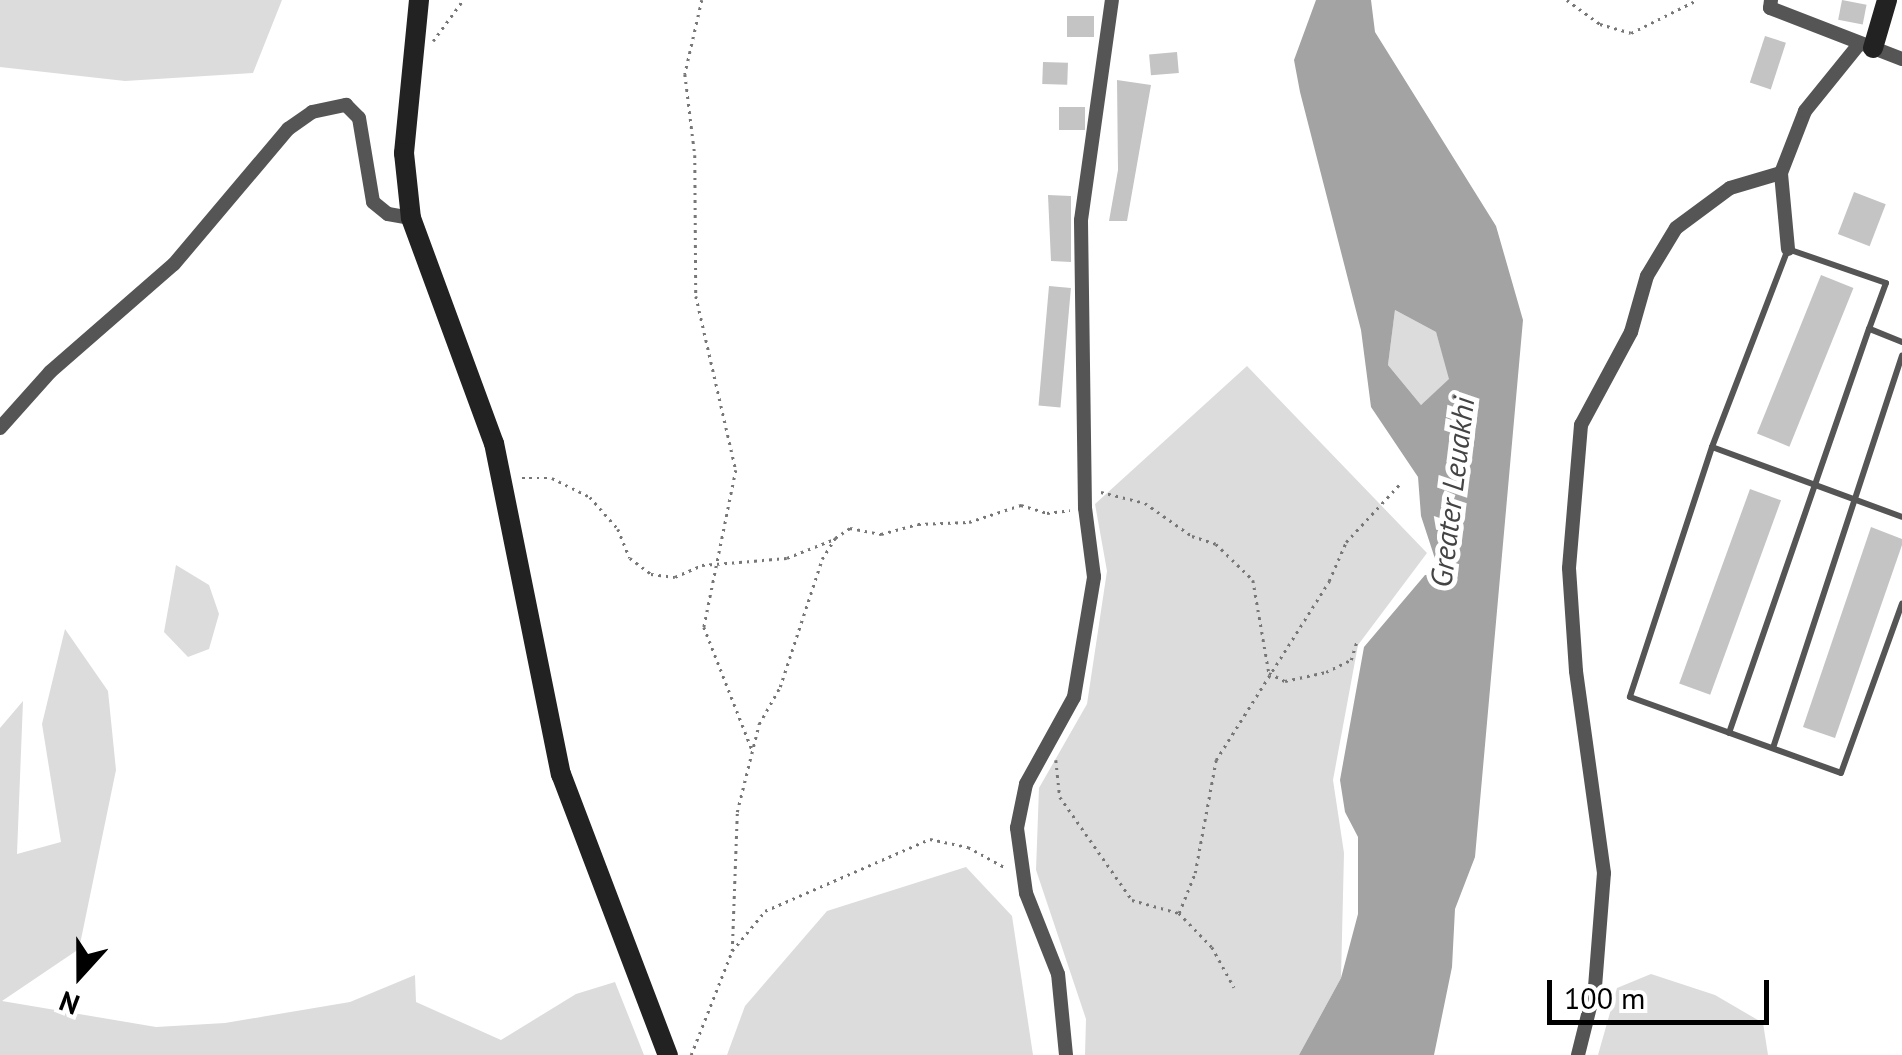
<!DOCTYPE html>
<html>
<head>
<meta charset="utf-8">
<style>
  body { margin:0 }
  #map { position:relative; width:1902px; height:1055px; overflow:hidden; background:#fff; font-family:"PT Sans",sans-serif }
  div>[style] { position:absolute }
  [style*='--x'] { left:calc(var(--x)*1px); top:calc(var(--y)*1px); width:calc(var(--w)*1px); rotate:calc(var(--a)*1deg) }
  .green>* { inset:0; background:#dcdcdc }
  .water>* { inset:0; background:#a3a3a3 }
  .building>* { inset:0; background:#c4c4c4; transform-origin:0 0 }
  .path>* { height:2.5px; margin-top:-1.25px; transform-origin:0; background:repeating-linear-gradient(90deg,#777 0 2.5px,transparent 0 7.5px) }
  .lane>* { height:6px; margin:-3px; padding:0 3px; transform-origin:3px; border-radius:3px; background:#555 }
  .street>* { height:14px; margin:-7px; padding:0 7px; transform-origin:7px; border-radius:7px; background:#555 }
  .secondary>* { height:20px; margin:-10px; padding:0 10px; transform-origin:10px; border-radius:10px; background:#222 }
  span { translate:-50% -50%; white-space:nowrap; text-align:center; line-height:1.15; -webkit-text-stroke:10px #fff; paint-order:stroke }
  .water-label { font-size:30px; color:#444; font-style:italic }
  .north { position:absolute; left:30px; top:925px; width:100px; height:100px; -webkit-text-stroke:8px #fff; paint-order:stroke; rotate:201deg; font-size:28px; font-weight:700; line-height:40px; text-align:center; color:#000 }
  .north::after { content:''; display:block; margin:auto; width:35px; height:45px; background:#000; clip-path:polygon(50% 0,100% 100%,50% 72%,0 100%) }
  .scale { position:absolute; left:1547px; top:980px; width:222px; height:45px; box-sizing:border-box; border:5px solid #000; border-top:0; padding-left:12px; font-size:30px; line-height:35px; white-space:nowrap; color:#000; -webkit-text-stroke:8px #fff; paint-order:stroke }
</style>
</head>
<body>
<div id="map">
  <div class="green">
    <i style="clip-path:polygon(0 0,282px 0,253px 73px,125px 81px,0 67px)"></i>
    <i style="clip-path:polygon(1395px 310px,1436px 332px,1450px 379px,1421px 405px,1388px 365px)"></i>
    <i style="clip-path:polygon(1247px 366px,1427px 553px,1358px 645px,1333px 780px,1344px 853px,1341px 978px,1299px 1055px,1085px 1055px,1086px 1019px,1036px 870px,1039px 788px,1087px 704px,1107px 571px,1095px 504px)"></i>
    <i style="clip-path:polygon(176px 565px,209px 585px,219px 614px,209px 649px,188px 657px,164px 632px)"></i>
    <i style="clip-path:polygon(65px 629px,108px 691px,116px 770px,79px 949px,2px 1001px,156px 1027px,225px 1023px,350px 1002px,415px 975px,416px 1002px,501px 1040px,576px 994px,615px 982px,644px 1055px,0 1055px,0 728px,23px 701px,17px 854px,61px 842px,42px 724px)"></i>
    <i style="clip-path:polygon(966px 867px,1012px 916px,1033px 1055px,727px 1055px,745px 1006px,827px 911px)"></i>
    <i style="clip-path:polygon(1651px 974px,1715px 995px,1763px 1023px,1768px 1055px,1598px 1055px,1617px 988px)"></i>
  </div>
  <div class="water">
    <i style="clip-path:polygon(evenodd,1316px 0,1371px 0,1375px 32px,1496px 226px,1523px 320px,1475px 857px,1455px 909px,1452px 967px,1434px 1055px,1299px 1055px,1341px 978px,1358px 914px,1358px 837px,1345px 812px,1340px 780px,1364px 647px,1425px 575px,1440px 574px,1421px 516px,1418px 477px,1371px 407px,1361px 330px,1300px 92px,1294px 60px,1316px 0,1395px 310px,1436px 332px,1449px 379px,1421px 405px,1388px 365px,1395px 310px)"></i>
  </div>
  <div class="building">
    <i style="left:1842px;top:0;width:25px;height:20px;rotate:11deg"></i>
    <i style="left:1067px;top:16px;width:27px;height:21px"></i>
    <i style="left:1765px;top:36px;width:22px;height:49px;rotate:18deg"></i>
    <i style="left:1177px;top:52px;width:21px;height:28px;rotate:85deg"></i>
    <i style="left:1043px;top:62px;width:25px;height:22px;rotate:2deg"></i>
    <i style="clip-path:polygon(1117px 80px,1151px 85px,1127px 221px,1109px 221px,1118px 170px)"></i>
    <i style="left:1059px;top:107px;width:26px;height:23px"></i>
    <i style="left:1854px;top:192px;width:34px;height:45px;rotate:21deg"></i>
    <i style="clip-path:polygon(1048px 195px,1071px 196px,1071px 262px,1051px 261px)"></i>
    <i style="left:1821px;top:275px;width:35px;height:171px;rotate:22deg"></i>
    <i style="left:1049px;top:286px;width:22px;height:120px;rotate:5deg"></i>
    <i style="left:1750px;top:489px;width:33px;height:207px;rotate:20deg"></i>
    <i style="clip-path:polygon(1871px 527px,1902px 539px,1902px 545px,1835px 738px,1803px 727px)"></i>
  </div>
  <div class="path">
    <i style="--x:702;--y:0;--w:76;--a:102.9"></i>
    <i style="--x:685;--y:74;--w:82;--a:83"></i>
    <i style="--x:695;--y:155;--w:141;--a:89.6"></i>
    <i style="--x:696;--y:296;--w:179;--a:77.1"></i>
    <i style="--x:736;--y:470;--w:160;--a:101.5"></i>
    <i style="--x:704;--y:627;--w:134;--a:68.6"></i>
    <i style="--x:1567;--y:0;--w:41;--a:36"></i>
    <i style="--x:1600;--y:24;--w:32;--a:16"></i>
    <i style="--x:1631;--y:33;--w:74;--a:-26.6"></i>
    <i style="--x:433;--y:41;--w:51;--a:-53.8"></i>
    <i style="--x:522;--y:478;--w:30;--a:0"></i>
    <i style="--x:552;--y:478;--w:42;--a:26.6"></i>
    <i style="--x:590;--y:497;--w:43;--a:48.8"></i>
    <i style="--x:618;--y:529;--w:31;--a:68"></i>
    <i style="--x:630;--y:558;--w:26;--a:37"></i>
    <i style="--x:651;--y:574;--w:24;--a:7"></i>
    <i style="--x:675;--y:577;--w:30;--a:-24"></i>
    <i style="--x:702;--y:565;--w:85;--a:-4.7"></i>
    <i style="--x:787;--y:558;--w:48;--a:-21.8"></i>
    <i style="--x:1101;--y:492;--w:45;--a:14"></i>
    <i style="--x:1145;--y:503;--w:57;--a:35.1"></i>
    <i style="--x:1192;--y:536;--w:25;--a:18"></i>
    <i style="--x:1216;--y:544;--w:52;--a:44.2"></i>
    <i style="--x:1253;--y:580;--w:94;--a:80.2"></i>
    <i style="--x:1269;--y:673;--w:18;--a:27"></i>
    <i style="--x:1285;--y:681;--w:42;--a:-12.4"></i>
    <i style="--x:1326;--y:672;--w:28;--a:-26"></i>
    <i style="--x:1351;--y:660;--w:21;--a:-73"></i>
    <i style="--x:1056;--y:760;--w:37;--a:84"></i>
    <i style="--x:1060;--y:797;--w:126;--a:55"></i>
    <i style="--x:1132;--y:900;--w:49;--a:15.5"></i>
    <i style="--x:1179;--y:913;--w:47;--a:45.9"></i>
    <i style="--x:1212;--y:947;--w:46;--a:61.2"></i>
    <i style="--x:1179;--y:913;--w:43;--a:-68.2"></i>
    <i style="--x:1195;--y:873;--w:115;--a:-79.5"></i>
    <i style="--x:1216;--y:760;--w:212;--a:-57.7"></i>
    <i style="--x:1329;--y:581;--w:43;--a:-66.4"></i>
    <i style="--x:1346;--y:542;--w:78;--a:-47.1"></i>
    <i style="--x:732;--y:951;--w:139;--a:-87.9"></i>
    <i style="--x:737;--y:812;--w:91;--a:-76"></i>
    <i style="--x:759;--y:724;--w:43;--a:-60.4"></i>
    <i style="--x:780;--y:687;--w:135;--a:-71.8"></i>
    <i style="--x:822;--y:559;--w:25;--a:-58"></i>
    <i style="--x:835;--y:538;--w:18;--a:-34"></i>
    <i style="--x:850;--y:528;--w:32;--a:11"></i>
    <i style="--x:881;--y:534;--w:38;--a:-15"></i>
    <i style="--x:918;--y:524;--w:51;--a:-2.2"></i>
    <i style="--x:969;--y:522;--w:55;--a:-18.1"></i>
    <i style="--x:1021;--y:505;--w:27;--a:17"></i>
    <i style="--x:1047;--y:513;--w:23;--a:-7"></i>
    <i style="--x:691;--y:1055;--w:112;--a:-68.5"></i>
    <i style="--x:732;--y:951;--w:52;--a:-50.5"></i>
    <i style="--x:765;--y:911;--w:180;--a:-23.6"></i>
    <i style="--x:930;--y:839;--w:39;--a:12"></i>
    <i style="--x:968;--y:847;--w:43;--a:28.9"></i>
  </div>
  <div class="lane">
    <i style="--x:1902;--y:342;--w:35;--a:-158"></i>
    <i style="--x:1869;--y:329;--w:49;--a:-69.7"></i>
    <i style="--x:1886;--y:283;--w:104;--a:-160.9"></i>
    <i style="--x:1788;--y:249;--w:212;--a:111"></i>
    <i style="--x:1712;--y:447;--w:263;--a:108.2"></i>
    <i style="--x:1630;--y:697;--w:224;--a:19.8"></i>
    <i style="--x:1841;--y:773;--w:180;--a:-70.2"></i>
    <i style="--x:1712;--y:447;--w:202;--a:20.2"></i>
    <i style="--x:1729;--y:733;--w:428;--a:-70.9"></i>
    <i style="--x:1773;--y:748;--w:413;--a:-71.8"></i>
  </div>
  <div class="street">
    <i style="--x:1771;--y:0;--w:8;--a:97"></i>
    <i style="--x:1770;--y:8;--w:142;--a:21.1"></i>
    <i style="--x:1788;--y:249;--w:76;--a:-95.3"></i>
    <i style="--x:1781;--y:173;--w:66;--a:-68.8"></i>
    <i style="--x:1805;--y:111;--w:87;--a:-51"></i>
    <i style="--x:0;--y:428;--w:75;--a:-48.2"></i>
    <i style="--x:50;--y:372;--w:164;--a:-41.1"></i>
    <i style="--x:174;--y:264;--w:177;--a:-49.8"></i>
    <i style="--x:288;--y:129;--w:29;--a:-35"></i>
    <i style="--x:312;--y:112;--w:35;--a:-12"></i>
    <i style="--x:346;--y:105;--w:18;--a:45"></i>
    <i style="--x:359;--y:118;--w:85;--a:80.5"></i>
    <i style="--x:373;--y:202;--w:19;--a:39"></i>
    <i style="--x:388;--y:214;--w:23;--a:10"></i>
    <i style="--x:1066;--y:1055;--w:81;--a:-95.6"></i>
    <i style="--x:1058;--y:974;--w:87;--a:-111.6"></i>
    <i style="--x:1026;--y:893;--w:66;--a:-97.9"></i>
    <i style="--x:1017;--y:828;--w:45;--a:-78.4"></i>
    <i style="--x:1026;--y:784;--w:99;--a:-61.1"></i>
    <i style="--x:1074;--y:697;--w:122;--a:-80.5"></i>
    <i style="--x:1094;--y:577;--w:70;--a:-97.4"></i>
    <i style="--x:1085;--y:508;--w:288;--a:-90.8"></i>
    <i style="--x:1081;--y:220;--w:222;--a:-82"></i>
    <i style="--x:1578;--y:1055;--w:70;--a:-76"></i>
    <i style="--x:1595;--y:987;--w:114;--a:-85.5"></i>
    <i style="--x:1604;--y:873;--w:204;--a:-97.9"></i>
    <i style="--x:1576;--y:671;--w:103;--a:-93.9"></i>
    <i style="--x:1569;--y:568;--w:144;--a:-85.2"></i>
    <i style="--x:1581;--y:425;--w:106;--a:-61.7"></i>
    <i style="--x:1631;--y:332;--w:58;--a:-74.1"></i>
    <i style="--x:1647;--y:276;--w:56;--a:-58.9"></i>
    <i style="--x:1676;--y:228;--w:67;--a:-36.5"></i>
    <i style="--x:1730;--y:188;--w:53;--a:-16.4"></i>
  </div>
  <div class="secondary">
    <i style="--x:419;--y:0;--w:154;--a:95.6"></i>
    <i style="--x:404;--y:153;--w:65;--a:83.9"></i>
    <i style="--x:411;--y:218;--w:240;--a:69.8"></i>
    <i style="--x:494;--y:443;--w:338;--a:78.6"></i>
    <i style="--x:561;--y:774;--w:301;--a:69.2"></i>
    <i style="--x:1873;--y:48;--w:50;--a:-73.7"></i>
  </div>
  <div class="water-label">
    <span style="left:1452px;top:492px;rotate:-83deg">Greater Leuakhi</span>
  </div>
  <div class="north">N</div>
  <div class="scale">100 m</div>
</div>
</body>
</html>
